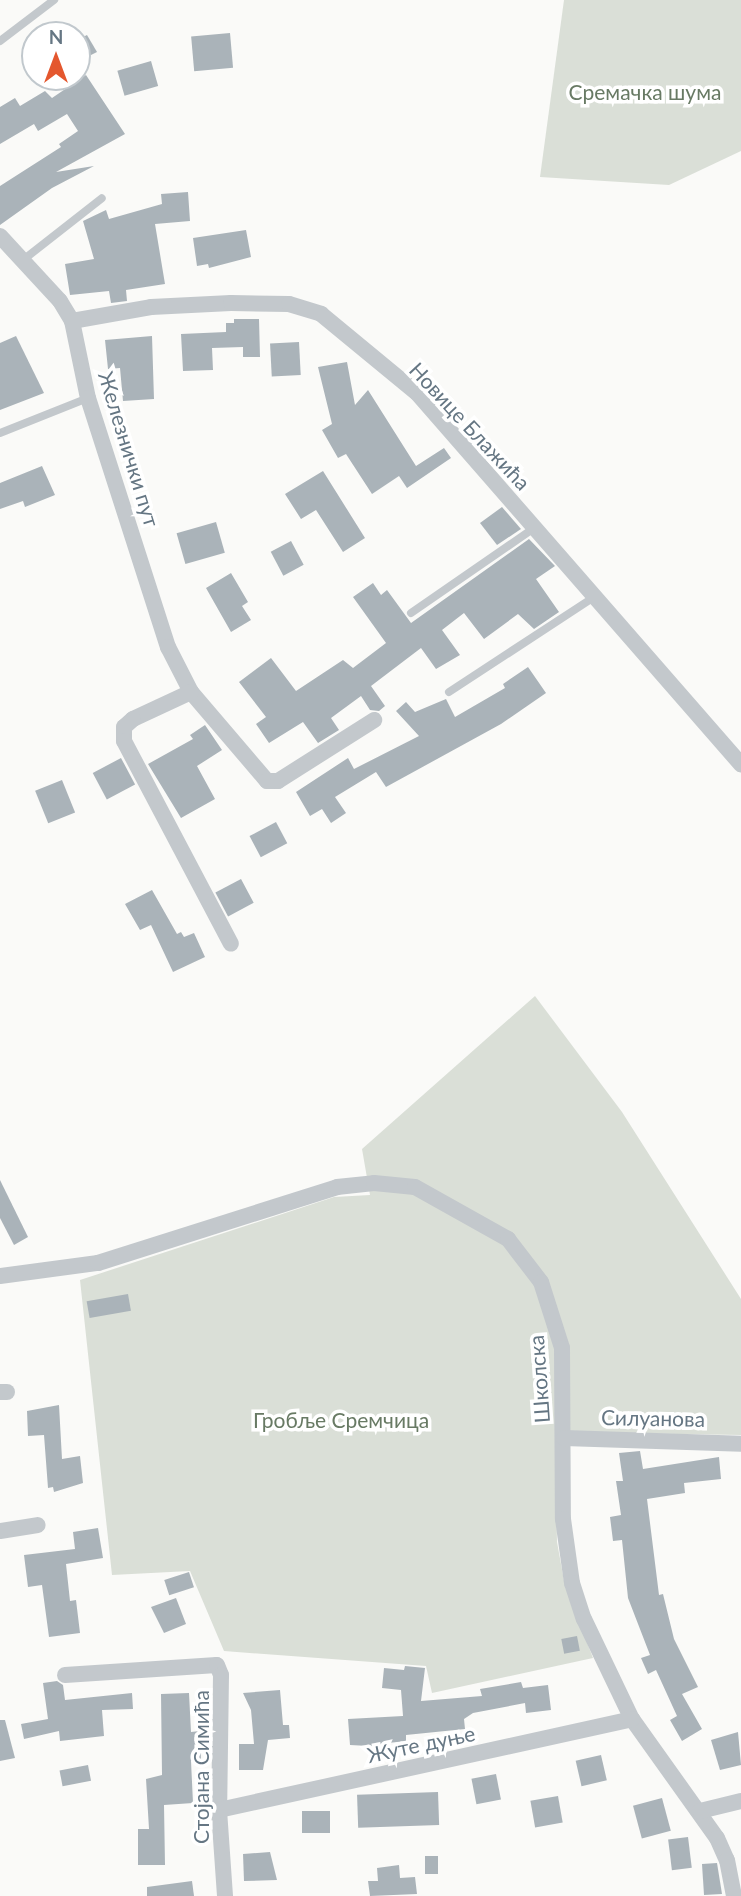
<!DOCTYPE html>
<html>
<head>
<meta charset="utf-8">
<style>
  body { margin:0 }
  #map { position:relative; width:741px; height:1896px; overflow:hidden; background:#fafaf8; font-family:Lato,sans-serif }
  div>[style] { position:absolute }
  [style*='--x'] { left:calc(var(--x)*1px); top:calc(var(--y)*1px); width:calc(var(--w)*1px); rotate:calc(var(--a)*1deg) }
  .green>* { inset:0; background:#dadfd7 }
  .building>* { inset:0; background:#aab3b9; transform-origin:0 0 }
  .lane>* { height:8px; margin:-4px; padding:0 4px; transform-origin:4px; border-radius:4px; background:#c3c8cc }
  .street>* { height:16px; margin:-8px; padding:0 8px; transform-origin:8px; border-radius:8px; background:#c3c8cc }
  span { translate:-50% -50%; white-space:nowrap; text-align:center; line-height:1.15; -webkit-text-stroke:7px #fff; paint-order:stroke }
  .park-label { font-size:21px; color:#687a64 }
  .street-label { font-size:21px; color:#657683 }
  .north { position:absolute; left:21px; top:21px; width:70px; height:70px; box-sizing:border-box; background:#fff; border:2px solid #c1c8cd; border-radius:50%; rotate:0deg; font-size:19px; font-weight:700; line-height:28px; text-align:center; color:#657683 }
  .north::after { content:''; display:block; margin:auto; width:24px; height:32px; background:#e4572e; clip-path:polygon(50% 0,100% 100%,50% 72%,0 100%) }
</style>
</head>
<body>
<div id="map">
  <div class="green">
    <i style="clip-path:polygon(564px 0,741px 0,741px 151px,669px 185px,540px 177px)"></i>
    <i style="clip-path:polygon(535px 996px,622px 1112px,741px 1299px,741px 1435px,555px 1432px,557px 1542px,565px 1586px,593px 1658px,432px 1693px,426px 1666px,224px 1651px,190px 1571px,112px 1575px,80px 1280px,334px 1197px,370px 1195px,362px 1149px)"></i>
  </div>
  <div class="building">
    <i style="left:230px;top:33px;width:35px;height:39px;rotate:85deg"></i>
    <i style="clip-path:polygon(87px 35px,97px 52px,77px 62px,77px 40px)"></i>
    <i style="left:151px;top:61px;width:26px;height:35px;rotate:74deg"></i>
    <i style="clip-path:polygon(86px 75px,125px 134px,56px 172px,94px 166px,52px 188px,0 225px,0 186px,61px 147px,59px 144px,78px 131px,67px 114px,38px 131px,34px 124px,0 144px,0 107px,15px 98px,20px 106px,45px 91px,52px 98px)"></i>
    <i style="clip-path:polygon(188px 192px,190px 221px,155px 224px,165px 284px,126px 290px,127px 301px,111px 303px,109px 291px,70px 295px,65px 264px,94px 259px,83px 221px,106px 210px,109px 219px,162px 204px,161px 194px)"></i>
    <i style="clip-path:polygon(246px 230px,251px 257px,209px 268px,208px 264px,197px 266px,193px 238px)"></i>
    <i style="clip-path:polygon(234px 319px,259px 319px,260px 357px,243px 357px,243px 347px,212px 348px,213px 370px,183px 371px,181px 334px,226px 332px,226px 323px,234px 323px)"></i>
    <i style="clip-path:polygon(16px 336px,44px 393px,0 410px,0 343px)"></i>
    <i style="clip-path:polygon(152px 336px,154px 399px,123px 401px,120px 368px,108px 369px,105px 340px)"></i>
    <i style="left:299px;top:342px;width:33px;height:29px;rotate:87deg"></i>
    <i style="clip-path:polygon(347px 362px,355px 405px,368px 390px,416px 466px,444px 448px,451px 458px,407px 488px,399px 476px,372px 494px,346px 454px,338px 458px,322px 430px,332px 424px,318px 367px)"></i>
    <i style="clip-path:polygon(42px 466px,55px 495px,25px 507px,23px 501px,0 509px,0 483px)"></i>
    <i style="clip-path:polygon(323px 471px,365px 538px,343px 552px,316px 510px,301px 519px,285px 494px)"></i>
    <i style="clip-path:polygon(502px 507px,521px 529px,497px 545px,480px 523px)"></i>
    <i style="left:216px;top:522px;width:32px;height:41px;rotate:74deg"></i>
    <i style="clip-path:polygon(529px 539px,555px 566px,536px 579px,559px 612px,534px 629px,518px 614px,484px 639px,464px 613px,442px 630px,460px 655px,436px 669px,421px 648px,371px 686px,385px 706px,379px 711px,370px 710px,361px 696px,331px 718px,339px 730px,318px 743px,303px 722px,269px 743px,256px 724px,266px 717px,239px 682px,271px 658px,296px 691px,343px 660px,353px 668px,386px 643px,353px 597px,373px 583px,381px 595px,387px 590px,411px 623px)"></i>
    <i style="left:291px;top:541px;width:27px;height:23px;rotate:62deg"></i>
    <i style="clip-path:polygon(231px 573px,248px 602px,242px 606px,251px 620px,231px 632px,206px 588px)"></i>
    <i style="clip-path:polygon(528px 667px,546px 693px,501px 724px,386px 787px,376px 772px,335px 797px,346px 813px,331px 823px,322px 809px,310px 816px,296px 792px,348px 758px,354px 769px,419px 736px,396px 711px,406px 702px,415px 712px,446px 699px,455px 717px,505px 688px,503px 684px)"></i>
    <i style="clip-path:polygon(205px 725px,222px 750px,197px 766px,215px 799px,181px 818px,148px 764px,193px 739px,190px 735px)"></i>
    <i style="left:121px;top:758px;width:30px;height:32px;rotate:62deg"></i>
    <i style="left:62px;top:780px;width:35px;height:29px;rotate:68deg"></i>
    <i style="left:276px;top:822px;width:24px;height:30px;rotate:62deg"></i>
    <i style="left:241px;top:879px;width:27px;height:29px;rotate:62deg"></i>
    <i style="clip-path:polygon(152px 890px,177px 934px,181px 932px,184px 937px,194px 933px,205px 957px,173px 972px,151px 925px,140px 930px,125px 904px)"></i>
    <i style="clip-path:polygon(0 1180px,28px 1237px,14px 1245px,0 1218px)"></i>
    <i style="left:128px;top:1294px;width:17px;height:42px;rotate:80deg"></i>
    <i style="clip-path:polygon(59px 1405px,62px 1459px,80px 1456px,83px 1483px,54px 1492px,53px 1487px,48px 1488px,44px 1435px,28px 1436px,27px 1411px)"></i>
    <i style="clip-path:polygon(640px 1451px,643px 1469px,719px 1457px,721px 1479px,684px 1483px,685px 1493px,647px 1499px,659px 1595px,663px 1594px,674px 1639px,698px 1687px,682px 1694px,702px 1729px,682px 1741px,670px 1720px,677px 1716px,656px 1670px,648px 1674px,641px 1658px,650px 1655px,628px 1598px,622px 1540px,613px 1541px,610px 1517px,621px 1515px,616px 1481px,623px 1481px,619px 1453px)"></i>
    <i style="clip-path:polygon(98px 1528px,103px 1558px,66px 1564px,70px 1601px,76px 1600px,80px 1633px,49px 1637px,42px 1585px,28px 1587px,24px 1555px,75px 1549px,73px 1532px)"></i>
    <i style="left:189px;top:1572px;width:16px;height:26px;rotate:72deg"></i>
    <i style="clip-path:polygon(176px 1598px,186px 1624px,164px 1633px,151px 1607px)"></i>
    <i style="left:577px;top:1636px;width:15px;height:16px;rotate:79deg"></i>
    <i style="clip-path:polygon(405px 1666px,425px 1668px,421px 1701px,482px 1696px,480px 1689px,521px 1682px,523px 1688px,548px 1685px,551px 1710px,526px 1713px,525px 1703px,473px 1713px,464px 1719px,465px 1729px,406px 1735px,406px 1741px,388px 1743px,388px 1747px,350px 1745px,348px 1719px,403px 1716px,401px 1690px,382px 1688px,384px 1668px,404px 1670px)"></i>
    <i style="clip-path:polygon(57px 1681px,63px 1685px,65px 1700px,132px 1693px,133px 1709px,102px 1710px,104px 1736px,60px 1741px,59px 1731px,24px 1739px,21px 1724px,48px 1719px,43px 1683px)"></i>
    <i style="clip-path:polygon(280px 1690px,283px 1725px,289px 1725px,290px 1738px,268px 1740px,263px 1770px,239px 1770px,239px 1744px,254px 1744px,251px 1710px,243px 1693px)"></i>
    <i style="clip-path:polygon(189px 1693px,191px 1732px,200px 1731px,201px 1761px,191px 1761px,193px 1803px,164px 1805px,165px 1865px,138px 1865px,138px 1829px,149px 1829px,146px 1779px,162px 1775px,161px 1694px)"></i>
    <i style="clip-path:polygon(0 1720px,5px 1720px,15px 1758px,0 1761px)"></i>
    <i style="clip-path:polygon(738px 1732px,741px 1765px,720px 1770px,711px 1740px)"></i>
    <i style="left:601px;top:1755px;width:26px;height:26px;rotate:77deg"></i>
    <i style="left:88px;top:1765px;width:16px;height:29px;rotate:79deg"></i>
    <i style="left:496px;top:1774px;width:26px;height:25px;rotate:79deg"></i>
    <i style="left:438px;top:1792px;width:33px;height:81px;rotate:88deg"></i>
    <i style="left:558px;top:1796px;width:27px;height:28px;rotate:80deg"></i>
    <i style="left:662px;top:1798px;width:34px;height:30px;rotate:75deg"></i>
    <i style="left:330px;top:1811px;width:22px;height:28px;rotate:90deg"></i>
    <i style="left:688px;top:1837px;width:31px;height:20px;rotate:83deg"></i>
    <i style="clip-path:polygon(270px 1852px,277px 1880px,244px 1881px,243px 1854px)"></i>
    <i style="left:425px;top:1856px;width:13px;height:18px"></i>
    <i style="clip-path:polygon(717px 1863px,722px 1894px,704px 1895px,702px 1864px)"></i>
    <i style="clip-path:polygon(399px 1865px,400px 1878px,415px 1877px,417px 1894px,370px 1896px,368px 1881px,378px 1881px,377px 1868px)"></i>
    <i style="clip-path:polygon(192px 1881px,194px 1896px,147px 1896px,147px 1887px)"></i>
  </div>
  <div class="lane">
    <i style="--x:0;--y:41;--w:68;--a:-37.2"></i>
    <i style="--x:23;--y:260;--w:100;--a:-38.1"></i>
    <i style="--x:0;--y:433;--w:95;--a:-21.7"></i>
    <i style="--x:411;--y:613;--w:150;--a:-34.6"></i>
    <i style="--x:449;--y:692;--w:173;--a:-33.2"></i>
  </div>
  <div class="street">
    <i style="--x:0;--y:236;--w:88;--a:47.3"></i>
    <i style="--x:60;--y:301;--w:23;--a:59"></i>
    <i style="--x:72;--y:321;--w:79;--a:78.3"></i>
    <i style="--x:88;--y:398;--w:262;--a:72.2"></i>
    <i style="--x:168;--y:647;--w:51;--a:62.9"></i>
    <i style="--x:191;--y:692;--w:117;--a:49.5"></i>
    <i style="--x:267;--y:781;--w:11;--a:0"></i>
    <i style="--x:278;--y:781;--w:114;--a:-32.4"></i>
    <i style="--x:72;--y:321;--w:80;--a:-10"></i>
    <i style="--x:151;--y:307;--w:80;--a:-2.9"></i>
    <i style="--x:231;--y:303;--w:58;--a:1"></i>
    <i style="--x:289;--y:304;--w:34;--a:17"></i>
    <i style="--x:321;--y:314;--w:124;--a:39.5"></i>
    <i style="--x:417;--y:393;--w:493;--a:48.9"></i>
    <i style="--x:191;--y:692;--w:64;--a:155"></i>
    <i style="--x:133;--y:719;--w:12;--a:138"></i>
    <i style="--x:124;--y:727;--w:14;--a:90"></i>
    <i style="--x:124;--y:741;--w:229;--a:62.2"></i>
    <i style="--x:0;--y:1276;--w:99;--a:-7.6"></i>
    <i style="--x:98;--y:1263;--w:251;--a:-17.6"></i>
    <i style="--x:337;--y:1187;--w:37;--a:-6"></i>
    <i style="--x:374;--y:1183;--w:41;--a:5.6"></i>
    <i style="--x:415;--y:1187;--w:107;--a:29.2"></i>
    <i style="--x:508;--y:1239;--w:54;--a:52.5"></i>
    <i style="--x:541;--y:1282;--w:69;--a:72.3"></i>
    <i style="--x:562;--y:1348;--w:171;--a:89.7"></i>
    <i style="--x:563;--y:1519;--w:65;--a:82"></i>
    <i style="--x:572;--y:1583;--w:38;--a:72"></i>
    <i style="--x:584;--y:1619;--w:111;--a:64.4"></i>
    <i style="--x:632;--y:1719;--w:146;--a:54.5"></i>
    <i style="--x:717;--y:1838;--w:24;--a:66"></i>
    <i style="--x:727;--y:1860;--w:37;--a:79"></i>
    <i style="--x:0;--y:1392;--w:7;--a:0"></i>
    <i style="--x:564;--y:1438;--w:177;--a:1.9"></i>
    <i style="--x:0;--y:1531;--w:38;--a:-9"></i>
    <i style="--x:65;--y:1675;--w:152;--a:-3.8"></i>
    <i style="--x:217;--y:1665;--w:11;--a:68"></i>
    <i style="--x:221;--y:1675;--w:135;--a:90.8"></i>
    <i style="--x:219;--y:1810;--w:86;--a:86"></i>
    <i style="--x:219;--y:1810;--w:423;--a:-12.4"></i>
    <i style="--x:700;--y:1811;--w:42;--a:-13.7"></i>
  </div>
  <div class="park-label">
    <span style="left:645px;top:92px">Сремачка шума</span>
    <span style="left:341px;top:1420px">Гробље Сремчица</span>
  </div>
  <div class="street-label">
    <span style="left:470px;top:426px;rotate:47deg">Новице Блажића</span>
    <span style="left:129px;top:449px;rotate:73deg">Железнички пут</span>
    <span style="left:539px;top:1379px;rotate:-94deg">Школска</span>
    <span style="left:653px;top:1418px;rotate:1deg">Силуанова</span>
    <span style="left:421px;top:1744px;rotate:-12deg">Жуте дуње</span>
    <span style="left:201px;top:1767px;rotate:-90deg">Стојана Симића</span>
  </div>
  <div class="north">N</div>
</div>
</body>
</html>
